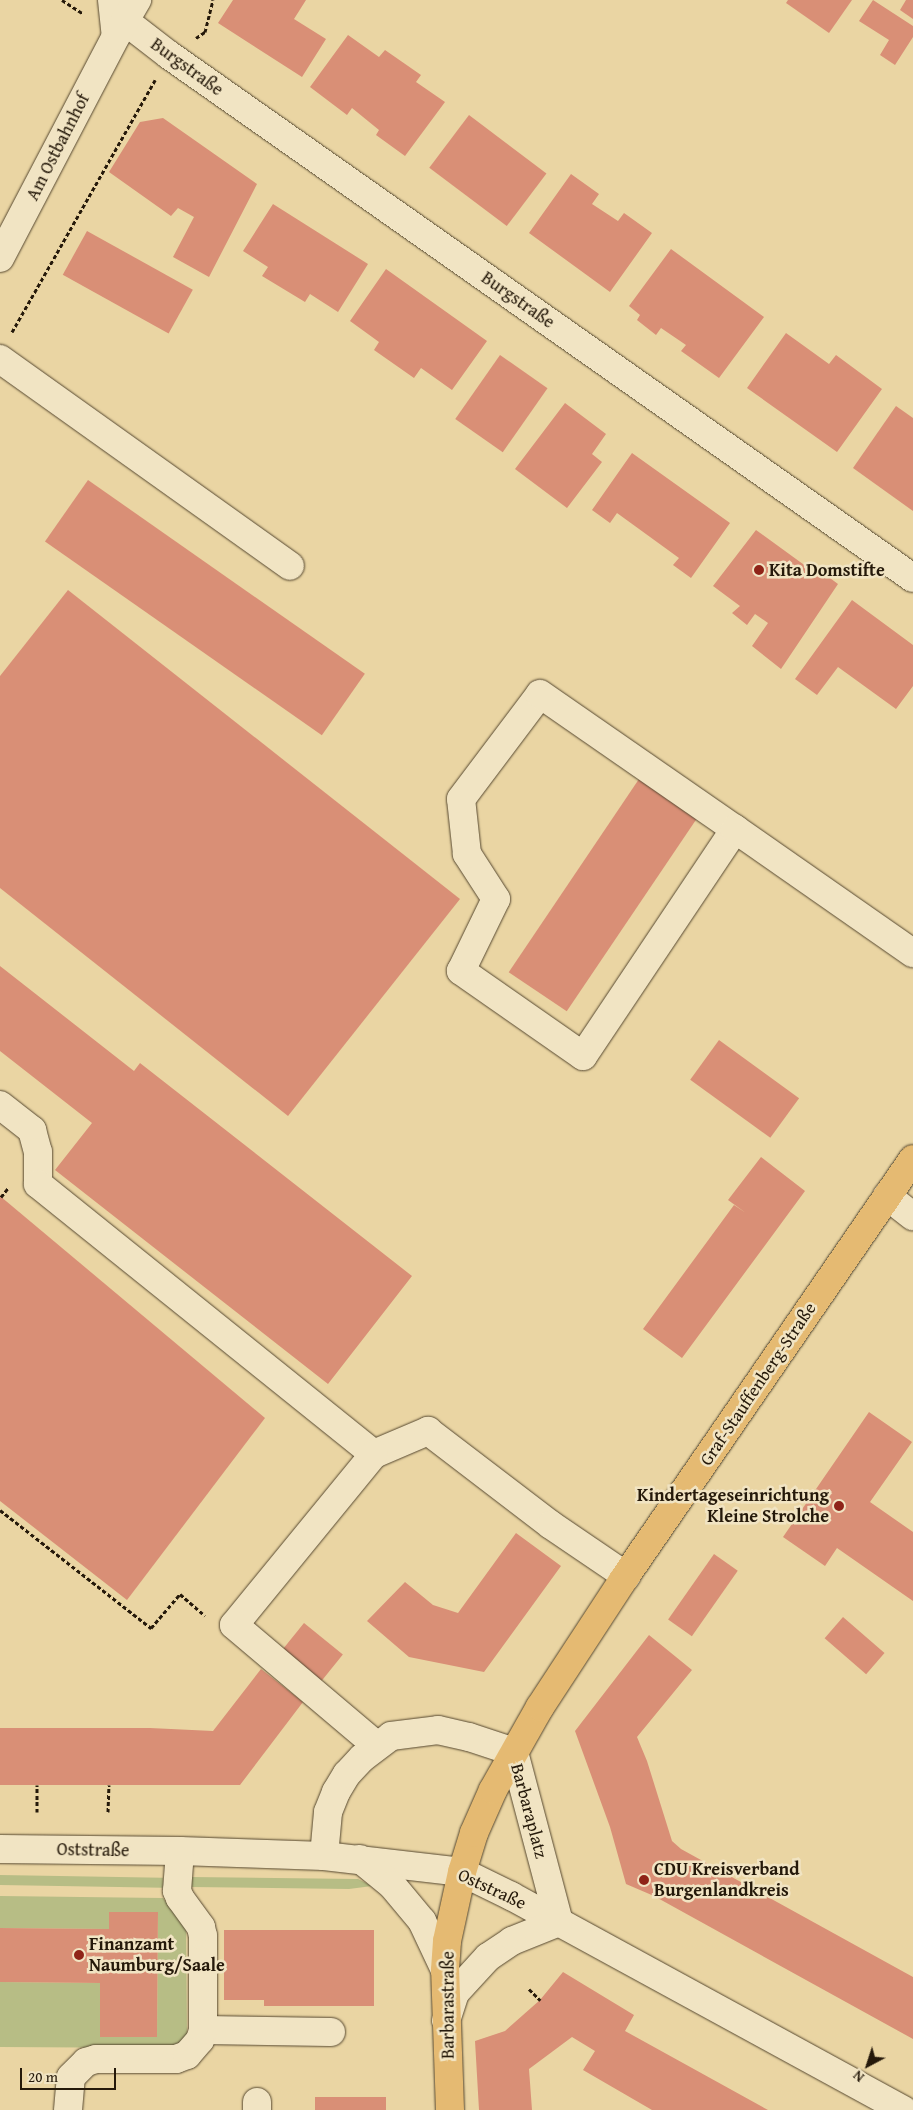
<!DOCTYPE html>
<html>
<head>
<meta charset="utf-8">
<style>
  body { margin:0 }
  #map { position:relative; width:913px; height:2110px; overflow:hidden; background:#ead5a3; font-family:"Gentium Book Plus",serif }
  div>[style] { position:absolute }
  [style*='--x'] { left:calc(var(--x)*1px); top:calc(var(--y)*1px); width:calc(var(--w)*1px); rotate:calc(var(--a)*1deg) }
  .green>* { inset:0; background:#b7bd85; transform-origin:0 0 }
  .building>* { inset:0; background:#d98f76; transform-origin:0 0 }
  .path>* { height:3px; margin-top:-1.5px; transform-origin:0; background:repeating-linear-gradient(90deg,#25190a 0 4px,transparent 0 6.5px) }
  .roads { filter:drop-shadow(0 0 1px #564830) drop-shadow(0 0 1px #564830) }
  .minor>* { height:28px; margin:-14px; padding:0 14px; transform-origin:14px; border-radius:14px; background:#f1e4c3 }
  .major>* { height:28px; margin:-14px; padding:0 14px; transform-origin:14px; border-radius:14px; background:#e5ba72 }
  .dots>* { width:14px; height:14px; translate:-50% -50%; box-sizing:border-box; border:2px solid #f1e4c3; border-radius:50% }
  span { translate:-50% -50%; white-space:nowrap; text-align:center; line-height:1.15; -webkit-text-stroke:5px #f1e4c3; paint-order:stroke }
  .street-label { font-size:18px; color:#25190a }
  .poi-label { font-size:18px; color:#25190a; font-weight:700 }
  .left { translate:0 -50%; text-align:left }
  .right { translate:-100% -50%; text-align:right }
  .north { position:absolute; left:843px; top:2040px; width:50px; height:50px; -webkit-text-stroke:4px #f1e4c3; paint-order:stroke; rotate:220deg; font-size:14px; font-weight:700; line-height:20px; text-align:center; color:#25190a }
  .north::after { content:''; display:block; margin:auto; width:18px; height:22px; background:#25190a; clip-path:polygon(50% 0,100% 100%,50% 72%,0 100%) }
  .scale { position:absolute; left:20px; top:2068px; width:96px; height:22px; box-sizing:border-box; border:2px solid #25190a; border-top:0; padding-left:6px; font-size:15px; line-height:18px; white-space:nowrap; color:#25190a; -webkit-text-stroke:4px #f1e4c3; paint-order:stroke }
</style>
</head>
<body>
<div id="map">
  <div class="green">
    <i style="left:0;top:1875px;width:163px;height:10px;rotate:1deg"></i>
    <i style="clip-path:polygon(191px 1877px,358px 1879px,372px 1886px,349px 1889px,191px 1887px)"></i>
    <i style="clip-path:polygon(0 1896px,163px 1898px,186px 1928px,187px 2038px,181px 2044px,169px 2048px,0 2047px,0 1982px,100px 1983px,100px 2036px,157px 2037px,158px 1913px,109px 1912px,109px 1929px,0 1928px)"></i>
  </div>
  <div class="building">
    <i style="clip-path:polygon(233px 0,306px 0,294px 19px,326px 39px,302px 77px,218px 23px)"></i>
    <i style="clip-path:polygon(788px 0,852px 0,829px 33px,786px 3px)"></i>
    <i style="clip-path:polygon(873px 0,913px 26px,913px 37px,895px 65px,880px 55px,889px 40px,859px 21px)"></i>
    <i style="clip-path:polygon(906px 0,913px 0,913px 19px,900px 10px)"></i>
    <i style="clip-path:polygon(348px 35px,379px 57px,385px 50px,421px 75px,416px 82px,445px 102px,405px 156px,376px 135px,379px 130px,352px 108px,347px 115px,310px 87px)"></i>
    <i style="left:469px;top:115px;width:97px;height:66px;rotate:37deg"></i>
    <i style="clip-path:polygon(163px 118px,257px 184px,209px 277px,173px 257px,194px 217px,178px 208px,171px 216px,109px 172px,140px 122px)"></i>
    <i style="clip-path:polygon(571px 174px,599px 194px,592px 204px,618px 221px,624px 213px,652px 233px,610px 292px,529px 233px)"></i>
    <i style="clip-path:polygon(273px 204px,368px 264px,338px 312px,310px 294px,305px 302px,262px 276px,268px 267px,243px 251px)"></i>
    <i style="left:87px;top:231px;width:121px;height:50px;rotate:29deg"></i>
    <i style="clip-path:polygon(671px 249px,764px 317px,719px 378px,681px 351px,686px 345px,661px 328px,656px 335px,637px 320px,640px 315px,629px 306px)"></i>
    <i style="clip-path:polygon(386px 269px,487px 341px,452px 390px,421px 368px,414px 378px,374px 350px,379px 342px,350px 321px)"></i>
    <i style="clip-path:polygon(786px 333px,829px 364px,836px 355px,882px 389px,837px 452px,747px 388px)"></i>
    <i style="left:500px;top:355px;width:58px;height:78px;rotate:35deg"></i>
    <i style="clip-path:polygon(565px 403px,606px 434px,592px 454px,602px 462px,567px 508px,515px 469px)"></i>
    <i style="clip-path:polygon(896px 406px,913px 418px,913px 511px,853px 468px)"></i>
    <i style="clip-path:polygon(632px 453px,730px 523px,691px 578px,673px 565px,679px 558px,617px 513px,610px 523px,592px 510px)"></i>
    <i style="left:88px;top:480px;width:338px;height:75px;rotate:35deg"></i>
    <i style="clip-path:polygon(756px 530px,807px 567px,811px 564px,838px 584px,781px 669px,752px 646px,768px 623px,755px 614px,747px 625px,732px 613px,740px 606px,713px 586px)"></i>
    <i style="clip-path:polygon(68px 590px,460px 899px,288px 1116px,0 888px,0 676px)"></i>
    <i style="clip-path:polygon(852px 600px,913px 645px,913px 686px,896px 709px,838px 667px,817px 695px,795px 679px)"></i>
    <i style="left:639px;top:779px;width:70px;height:233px;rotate:34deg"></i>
    <i style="clip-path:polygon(0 966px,134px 1071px,140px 1063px,412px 1276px,328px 1384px,55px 1170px,92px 1123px,0 1051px)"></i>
    <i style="left:719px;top:1040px;width:99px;height:49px;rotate:36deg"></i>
    <i style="clip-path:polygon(761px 1157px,805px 1191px,682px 1358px,643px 1329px,734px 1205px,746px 1213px,728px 1200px)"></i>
    <i style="clip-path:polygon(0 1196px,265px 1418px,127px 1600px,0 1501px)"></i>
    <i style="clip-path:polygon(869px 1412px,912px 1442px,870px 1502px,913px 1532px,913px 1601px,837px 1548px,825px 1566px,783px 1537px)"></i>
    <i style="clip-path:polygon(516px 1533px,561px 1566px,484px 1672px,409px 1657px,367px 1621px,405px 1582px,433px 1605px,458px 1613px)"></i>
    <i style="left:714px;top:1554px;width:29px;height:80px;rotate:35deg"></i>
    <i style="left:843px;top:1617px;width:55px;height:28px;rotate:41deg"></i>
    <i style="left:304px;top:1623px;width:50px;height:34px;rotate:39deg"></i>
    <i style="clip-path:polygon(649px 1635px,692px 1670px,637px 1737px,647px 1761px,672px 1841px,681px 1849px,913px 1977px,913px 2039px,654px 1896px,626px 1884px,610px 1827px,575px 1731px)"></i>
    <i style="clip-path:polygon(261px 1669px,303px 1702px,240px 1785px,0 1785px,0 1728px,150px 1728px,213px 1731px)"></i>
    <i style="clip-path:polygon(109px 1912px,158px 1912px,157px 2037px,100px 2037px,100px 1983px,0 1982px,0 1928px,109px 1929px)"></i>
    <i style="clip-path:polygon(224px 1930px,374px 1930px,374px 2006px,264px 2006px,264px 2000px,224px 2000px)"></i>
    <i style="clip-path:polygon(563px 1972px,634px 2015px,625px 2031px,768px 2110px,652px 2110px,583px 2070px,595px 2051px,572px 2037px,529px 2069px,532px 2110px,479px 2110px,475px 2041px,505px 2031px,540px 2000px)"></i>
    <i style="left:386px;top:2097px;width:13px;height:71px;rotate:90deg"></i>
  </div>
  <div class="path">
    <i style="--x:62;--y:0;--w:24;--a:33"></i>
    <i style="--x:196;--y:38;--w:11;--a:-34"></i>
    <i style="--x:205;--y:32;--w:33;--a:-76"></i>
    <i style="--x:12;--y:332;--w:290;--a:-60.4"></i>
    <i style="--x:1;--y:1197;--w:11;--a:-52"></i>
    <i style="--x:0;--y:1510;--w:192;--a:38"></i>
    <i style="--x:151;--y:1628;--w:45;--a:-49.5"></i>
    <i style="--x:180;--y:1594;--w:33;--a:41"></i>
    <i style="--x:37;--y:1812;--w:27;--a:-90"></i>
    <i style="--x:108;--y:1812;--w:27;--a:-88"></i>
    <i style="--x:529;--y:1989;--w:16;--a:45"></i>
  </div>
  <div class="roads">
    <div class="minor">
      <i style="--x:112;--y:0;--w:36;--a:84"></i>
      <i style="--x:125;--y:21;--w:56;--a:37.7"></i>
      <i style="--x:169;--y:55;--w:909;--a:35.11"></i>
      <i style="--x:0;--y:258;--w:250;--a:-62.4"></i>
      <i style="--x:116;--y:36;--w:42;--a:-59.7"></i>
      <i style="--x:0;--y:359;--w:356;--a:35.5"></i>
      <i style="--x:735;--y:829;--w:273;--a:123.8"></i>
      <i style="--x:583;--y:1056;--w:149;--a:-145.1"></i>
      <i style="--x:461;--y:971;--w:80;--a:-64.1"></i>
      <i style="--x:496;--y:899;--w:54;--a:-122.8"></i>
      <i style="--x:467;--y:854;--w:55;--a:-96.2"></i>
      <i style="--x:461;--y:799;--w:131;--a:-53"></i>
      <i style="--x:540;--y:694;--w:237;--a:34.7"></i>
      <i style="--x:735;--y:829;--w:217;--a:34.9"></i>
      <i style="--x:0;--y:1105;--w:41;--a:38"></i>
      <i style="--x:32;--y:1130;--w:23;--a:75"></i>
      <i style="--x:38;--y:1152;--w:32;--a:90"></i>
      <i style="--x:38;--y:1184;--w:431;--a:38.8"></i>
      <i style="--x:374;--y:1454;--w:59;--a:-23.1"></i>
      <i style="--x:428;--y:1431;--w:155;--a:37.4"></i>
      <i style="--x:551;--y:1525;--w:91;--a:34.2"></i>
      <i style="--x:887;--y:1196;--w:33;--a:38"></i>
      <i style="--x:374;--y:1454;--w:221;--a:129.3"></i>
      <i style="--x:234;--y:1625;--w:187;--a:40.2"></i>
      <i style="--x:0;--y:1849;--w:180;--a:0.6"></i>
      <i style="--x:180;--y:1851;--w:144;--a:2"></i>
      <i style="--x:324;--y:1856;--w:139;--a:6.6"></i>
      <i style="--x:462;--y:1872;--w:55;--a:26.1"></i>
      <i style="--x:511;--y:1896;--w:447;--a:28.6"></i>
      <i style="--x:324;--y:1856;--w:44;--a:-84.8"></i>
      <i style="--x:328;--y:1812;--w:22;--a:-68"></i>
      <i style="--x:336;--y:1792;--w:21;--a:-59"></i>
      <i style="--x:347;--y:1774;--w:22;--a:-47"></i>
      <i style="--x:362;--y:1758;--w:36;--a:-37"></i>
      <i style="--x:391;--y:1736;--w:47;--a:-7.3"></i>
      <i style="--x:438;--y:1730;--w:32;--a:13"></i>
      <i style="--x:469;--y:1737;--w:47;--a:18.4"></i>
      <i style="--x:514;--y:1752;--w:176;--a:75.2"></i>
      <i style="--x:559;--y:1922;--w:51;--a:158"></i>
      <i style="--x:512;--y:1941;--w:29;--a:146"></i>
      <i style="--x:488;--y:1957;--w:49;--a:132.5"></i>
      <i style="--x:455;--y:1993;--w:29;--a:108"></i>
      <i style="--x:360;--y:1859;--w:41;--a:39.1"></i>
      <i style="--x:392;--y:1885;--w:47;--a:50.2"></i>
      <i style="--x:422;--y:1921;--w:54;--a:64.9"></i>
      <i style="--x:203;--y:2030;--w:128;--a:0.9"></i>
      <i style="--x:257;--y:2102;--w:8;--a:90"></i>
      <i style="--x:68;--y:2110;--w:33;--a:-85"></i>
      <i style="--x:71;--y:2077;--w:21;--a:-45"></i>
      <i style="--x:86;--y:2062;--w:10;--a:-17"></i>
      <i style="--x:96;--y:2059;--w:80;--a:0"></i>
      <i style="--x:176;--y:2059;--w:12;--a:-20"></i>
      <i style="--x:187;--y:2055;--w:20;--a:-49"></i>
      <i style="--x:200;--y:2040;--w:10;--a:-73"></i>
      <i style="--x:203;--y:2030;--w:94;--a:-90"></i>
      <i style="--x:203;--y:1936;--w:9;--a:-103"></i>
      <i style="--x:201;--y:1927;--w:36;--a:-126"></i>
      <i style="--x:180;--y:1898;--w:8;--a:-113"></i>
      <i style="--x:177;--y:1891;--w:40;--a:-85.7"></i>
    </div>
    <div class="major">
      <i style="--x:450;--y:2110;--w:140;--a:-92"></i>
      <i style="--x:445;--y:1970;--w:29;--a:-86"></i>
      <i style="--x:447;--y:1941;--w:71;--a:-77.7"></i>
      <i style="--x:462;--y:1872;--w:41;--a:-72.9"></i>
      <i style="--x:474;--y:1833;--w:47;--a:-66.2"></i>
      <i style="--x:493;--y:1790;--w:95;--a:-60.5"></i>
      <i style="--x:540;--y:1707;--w:152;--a:-56.8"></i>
      <i style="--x:623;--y:1580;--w:511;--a:-55.44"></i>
    </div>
  </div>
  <div class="dots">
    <i style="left:759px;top:570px;background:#8f2418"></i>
    <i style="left:839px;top:1506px;background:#8f2418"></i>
    <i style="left:644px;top:1880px;background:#8f2418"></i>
    <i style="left:79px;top:1955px;background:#8f2418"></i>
  </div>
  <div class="street-label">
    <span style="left:187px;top:67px;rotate:36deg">Burgstraße</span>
    <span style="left:58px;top:147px;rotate:-63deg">Am Ostbahnhof</span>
    <span style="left:518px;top:300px;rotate:35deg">Burgstraße</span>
    <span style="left:758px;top:1384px;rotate:-56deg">Graf-Stauffenberg-Straße</span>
    <span style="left:529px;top:1811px;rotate:75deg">Barbaraplatz</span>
    <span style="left:93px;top:1850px;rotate:1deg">Oststraße</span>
    <span style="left:492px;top:1889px;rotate:25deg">Oststraße</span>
    <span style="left:448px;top:2005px;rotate:-90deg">Barbarastraße</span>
  </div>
  <div class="poi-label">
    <span class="left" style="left:769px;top:570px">Kita Domstifte</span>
    <span class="right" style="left:829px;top:1506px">Kindertageseinrichtung<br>Kleine Strolche</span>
    <span class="left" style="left:654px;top:1880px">CDU Kreisverband<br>Burgenlandkreis</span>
    <span class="left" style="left:89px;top:1955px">Finanzamt<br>Naumburg/Saale</span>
  </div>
  <div class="north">N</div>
  <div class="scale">20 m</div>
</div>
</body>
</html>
